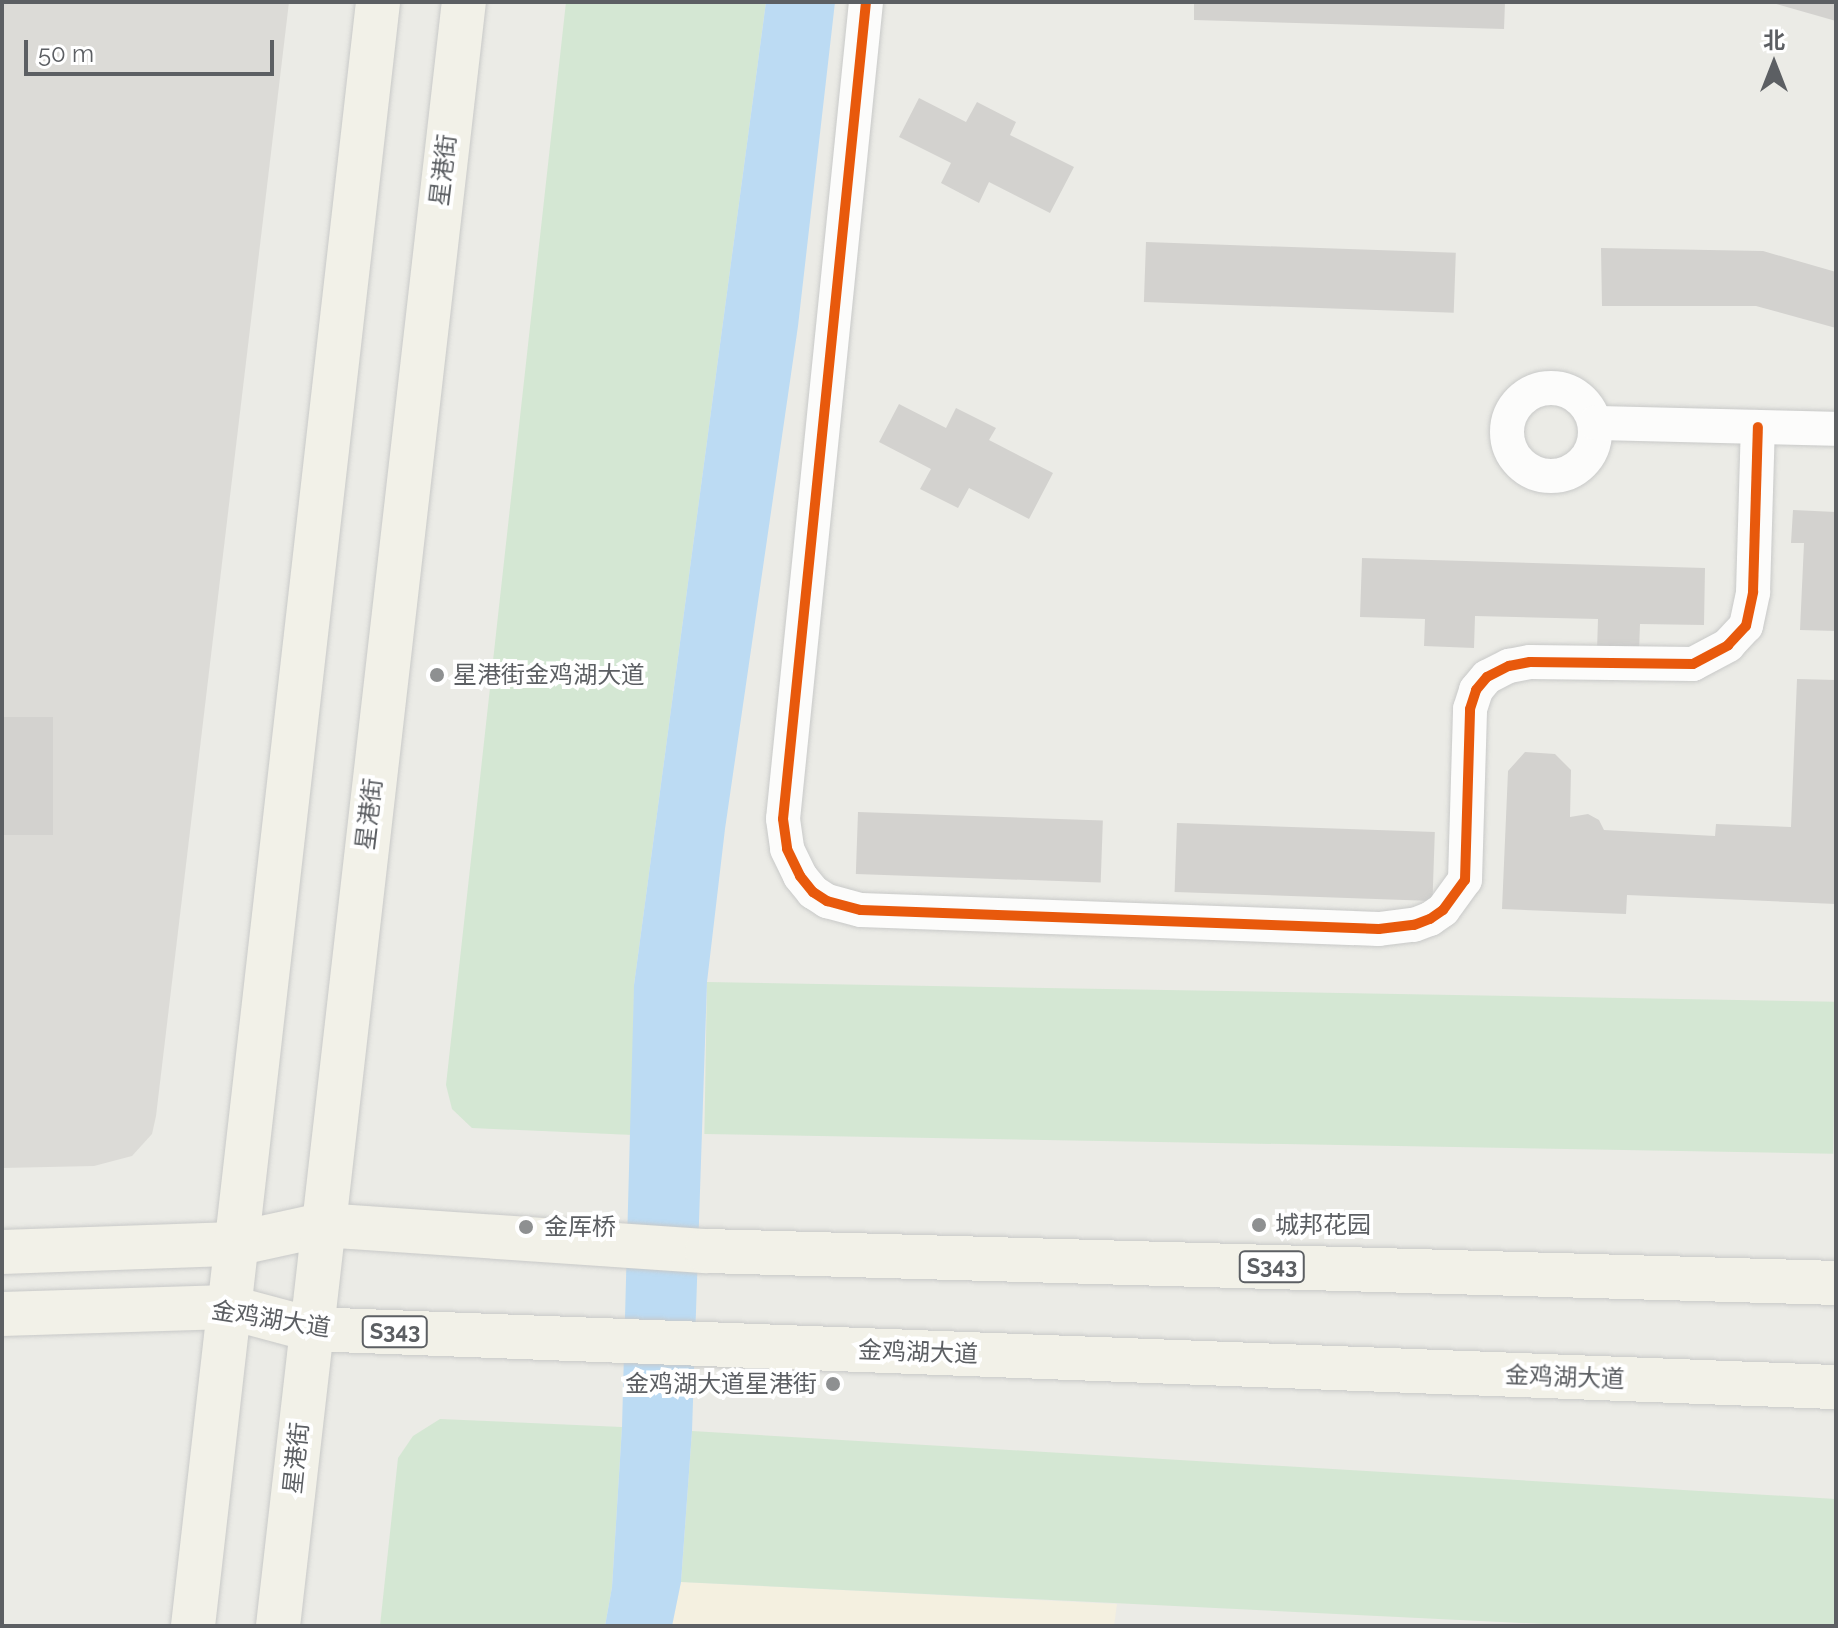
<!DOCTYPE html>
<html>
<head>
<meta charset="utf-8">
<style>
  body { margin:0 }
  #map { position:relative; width:1838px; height:1628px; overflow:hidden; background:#ebebe6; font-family:Raleway,"Noto Sans SC",sans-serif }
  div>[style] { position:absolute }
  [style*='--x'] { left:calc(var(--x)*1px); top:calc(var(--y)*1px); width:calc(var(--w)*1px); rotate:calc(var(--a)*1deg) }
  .commercial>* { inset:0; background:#f4f0e0 }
  .industrial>* { inset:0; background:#dcdbd7 }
  .green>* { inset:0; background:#d4e7d3; transform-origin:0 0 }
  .water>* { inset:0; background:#bcdbf3 }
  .building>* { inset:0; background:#d3d2cf; transform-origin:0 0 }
  .roads { filter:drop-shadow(0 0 2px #c8c9c8) drop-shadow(0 0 2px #c8c9c8) }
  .street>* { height:34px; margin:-17px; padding:0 17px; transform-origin:17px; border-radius:17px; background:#fcfcfb }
  .street>.ring { margin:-17px; padding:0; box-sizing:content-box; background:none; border:34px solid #fcfcfb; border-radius:50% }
  .primary>* { height:44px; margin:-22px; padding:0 22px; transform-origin:22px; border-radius:22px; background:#f2f1e8 }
  .cycleway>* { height:10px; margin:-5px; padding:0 5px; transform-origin:5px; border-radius:5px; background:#e8590c }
  .dots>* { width:22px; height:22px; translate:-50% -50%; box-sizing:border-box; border:4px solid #fff; border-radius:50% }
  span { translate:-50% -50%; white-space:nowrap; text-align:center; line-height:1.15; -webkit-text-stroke:8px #fff; paint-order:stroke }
  .shield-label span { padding:2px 6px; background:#fff; border:2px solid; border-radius:6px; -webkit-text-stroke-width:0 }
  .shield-label { font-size:22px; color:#5c5f63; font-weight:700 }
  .street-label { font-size:24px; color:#5c5f63 }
  .poi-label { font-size:24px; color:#5c5f63 }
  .left { translate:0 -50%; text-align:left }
  .right { translate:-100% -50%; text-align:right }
  .frame { position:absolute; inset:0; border:4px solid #5c5f63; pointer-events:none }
  .north { position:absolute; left:1734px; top:24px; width:80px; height:80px; -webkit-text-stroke:6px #fff; paint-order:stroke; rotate:0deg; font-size:22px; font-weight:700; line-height:32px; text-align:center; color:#5c5f63 }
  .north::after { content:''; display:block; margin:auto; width:28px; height:36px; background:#5c5f63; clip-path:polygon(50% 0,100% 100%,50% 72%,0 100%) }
  .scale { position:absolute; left:24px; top:40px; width:250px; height:36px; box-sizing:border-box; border:4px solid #5c5f63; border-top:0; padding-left:10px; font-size:24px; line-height:28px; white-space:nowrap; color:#5c5f63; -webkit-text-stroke:6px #fff; paint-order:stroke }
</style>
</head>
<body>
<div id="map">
  <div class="commercial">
    <i style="clip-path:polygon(681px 1582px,1117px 1604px,1114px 1626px,672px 1626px)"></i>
  </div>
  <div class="industrial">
    <i style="clip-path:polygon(2px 2px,289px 2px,156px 1116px,152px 1134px,132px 1156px,94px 1166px,2px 1168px)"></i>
  </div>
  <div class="green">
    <i style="clip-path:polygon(566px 2px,766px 2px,634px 985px,633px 1135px,472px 1128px,452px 1109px,446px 1085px)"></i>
    <i style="left:707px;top:982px;width:1129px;height:152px;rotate:1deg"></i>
    <i style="clip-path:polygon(440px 1419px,622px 1427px,612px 1587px,605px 1626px,380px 1626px,398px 1458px,413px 1436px)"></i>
    <i style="clip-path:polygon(692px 1431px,1836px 1499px,1836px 1626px,1585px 1626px,681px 1582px)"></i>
  </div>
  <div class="water">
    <i style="clip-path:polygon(766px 2px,835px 2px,798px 326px,725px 829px,707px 982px,692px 1431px,681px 1582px,672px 1626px,605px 1626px,612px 1587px,622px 1427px,634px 985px)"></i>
  </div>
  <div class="building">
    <i style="clip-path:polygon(1194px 2px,1505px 2px,1504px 29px,1194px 20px)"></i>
    <i style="clip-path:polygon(1773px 2px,1836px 2px,1836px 21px,1773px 3px)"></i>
    <i style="clip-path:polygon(919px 98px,966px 122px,977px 102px,1016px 122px,1010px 135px,1074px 167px,1050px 213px,989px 182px,979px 203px,941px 183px,951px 163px,899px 137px)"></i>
    <i style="left:1146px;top:242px;width:310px;height:60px;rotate:2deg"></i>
    <i style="clip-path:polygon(1601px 248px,1763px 251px,1836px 272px,1836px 328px,1756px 306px,1602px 306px)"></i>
    <i style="clip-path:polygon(899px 404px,946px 428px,956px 408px,996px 428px,989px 440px,1053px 473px,1029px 519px,969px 488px,958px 508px,920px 489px,931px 469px,879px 442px)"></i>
    <i style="clip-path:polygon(1793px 510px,1836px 512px,1836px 631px,1800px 630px,1804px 543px,1791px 543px)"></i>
    <i style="clip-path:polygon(1362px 558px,1705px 568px,1704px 625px,1640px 624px,1639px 652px,1597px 651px,1598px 619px,1475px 616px,1474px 648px,1424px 646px,1425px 619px,1360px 617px)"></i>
    <i style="clip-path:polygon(1797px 679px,1836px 680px,1836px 904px,1627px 895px,1626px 914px,1502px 909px,1508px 771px,1525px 752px,1555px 754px,1571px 770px,1570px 817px,1588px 814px,1599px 820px,1604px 830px,1715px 836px,1716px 824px,1791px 827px)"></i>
    <i style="left:2px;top:717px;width:51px;height:118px"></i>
    <i style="left:858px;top:812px;width:245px;height:62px;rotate:2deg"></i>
    <i style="left:1177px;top:823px;width:258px;height:69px;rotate:2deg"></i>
  </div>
  <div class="roads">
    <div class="street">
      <i style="--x:866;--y:2;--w:821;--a:95.8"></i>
      <i style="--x:783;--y:819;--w:30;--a:82"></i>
      <i style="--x:787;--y:849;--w:30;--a:64"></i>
      <i style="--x:800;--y:876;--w:21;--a:51"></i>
      <i style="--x:813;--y:892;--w:17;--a:33"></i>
      <i style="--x:827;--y:901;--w:35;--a:15"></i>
      <i style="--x:861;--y:910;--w:518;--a:2.1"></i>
      <i style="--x:1379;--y:929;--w:35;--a:-7"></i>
      <i style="--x:1414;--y:925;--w:17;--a:-21"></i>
      <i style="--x:1430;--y:919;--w:16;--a:-35"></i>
      <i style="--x:1443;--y:910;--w:37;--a:-54"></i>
      <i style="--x:1465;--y:880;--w:171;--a:-88.3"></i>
      <i style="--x:1470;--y:709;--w:20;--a:-72"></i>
      <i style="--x:1476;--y:690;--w:17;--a:-50"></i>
      <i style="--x:1487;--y:677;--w:25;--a:-27"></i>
      <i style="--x:1509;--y:666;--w:21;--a:-11"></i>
      <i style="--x:1530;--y:662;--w:163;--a:0.7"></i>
      <i style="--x:1693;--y:664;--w:40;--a:-28"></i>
      <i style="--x:1728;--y:645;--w:26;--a:-47"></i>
      <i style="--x:1746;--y:626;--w:35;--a:-78"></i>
      <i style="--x:1753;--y:592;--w:165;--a:-88.3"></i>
      <i class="ring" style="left:1507px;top:388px;width:54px;height:54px"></i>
      <i style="--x:1595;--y:423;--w:241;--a:1.4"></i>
    </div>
    <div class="primary">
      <i style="--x:2;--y:1252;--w:233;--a:-2"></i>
      <i style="--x:235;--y:1244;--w:89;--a:-12.3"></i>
      <i style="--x:322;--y:1225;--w:386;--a:3.9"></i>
      <i style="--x:707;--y:1251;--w:1129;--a:1.62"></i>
      <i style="--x:2;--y:1314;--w:226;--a:-1.8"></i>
      <i style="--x:228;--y:1307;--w:85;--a:15"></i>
      <i style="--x:310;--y:1329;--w:1527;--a:2.18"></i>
      <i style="--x:193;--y:1626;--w:1635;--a:-83.5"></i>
      <i style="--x:278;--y:1626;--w:1635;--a:-83.47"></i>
    </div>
  </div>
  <div class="cycleway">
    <i style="--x:866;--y:2;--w:821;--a:95.8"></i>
    <i style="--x:783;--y:819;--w:30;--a:82"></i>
    <i style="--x:787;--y:849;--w:30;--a:64"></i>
    <i style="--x:800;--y:876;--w:21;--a:51"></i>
    <i style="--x:813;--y:892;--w:17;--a:33"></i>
    <i style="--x:827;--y:901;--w:35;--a:15"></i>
    <i style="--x:861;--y:910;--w:518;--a:2.1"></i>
    <i style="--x:1379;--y:929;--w:35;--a:-7"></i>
    <i style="--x:1414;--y:925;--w:17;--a:-21"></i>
    <i style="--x:1430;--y:919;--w:16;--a:-35"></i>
    <i style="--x:1443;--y:910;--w:37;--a:-54"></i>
    <i style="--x:1465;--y:880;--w:171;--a:-88.3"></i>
    <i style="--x:1470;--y:709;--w:20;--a:-72"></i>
    <i style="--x:1476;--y:690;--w:17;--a:-50"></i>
    <i style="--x:1487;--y:677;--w:25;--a:-27"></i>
    <i style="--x:1509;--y:666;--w:21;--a:-11"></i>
    <i style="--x:1530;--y:662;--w:163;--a:0.7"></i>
    <i style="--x:1693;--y:664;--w:40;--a:-28"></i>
    <i style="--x:1728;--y:645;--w:26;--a:-47"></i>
    <i style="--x:1746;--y:626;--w:35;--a:-78"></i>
    <i style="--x:1753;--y:592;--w:165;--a:-88.3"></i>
  </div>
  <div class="dots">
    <i style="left:437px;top:675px;background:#8e9091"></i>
    <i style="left:1259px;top:1225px;background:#8e9091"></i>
    <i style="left:526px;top:1227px;background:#8e9091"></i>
    <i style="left:833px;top:1384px;background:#8e9091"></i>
  </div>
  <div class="shield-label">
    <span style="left:1272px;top:1267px">S343</span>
    <span style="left:395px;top:1332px">S343</span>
  </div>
  <div class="street-label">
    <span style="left:443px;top:170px;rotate:-83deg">星港街</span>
    <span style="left:369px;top:814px;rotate:-83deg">星港街</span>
    <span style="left:271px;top:1319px;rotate:9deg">金鸡湖大道</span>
    <span style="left:918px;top:1352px;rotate:2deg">金鸡湖大道</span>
    <span style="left:1565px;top:1377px;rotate:2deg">金鸡湖大道</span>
    <span style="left:296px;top:1458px;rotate:-84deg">星港街</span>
  </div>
  <div class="poi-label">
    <span class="left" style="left:453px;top:675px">星港街金鸡湖大道</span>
    <span class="left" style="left:1275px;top:1225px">城邦花园</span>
    <span class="left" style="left:544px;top:1227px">金厍桥</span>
    <span class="right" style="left:817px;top:1384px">金鸡湖大道星港街</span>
  </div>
  <div class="frame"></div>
  <div class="north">北</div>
  <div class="scale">50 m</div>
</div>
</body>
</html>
